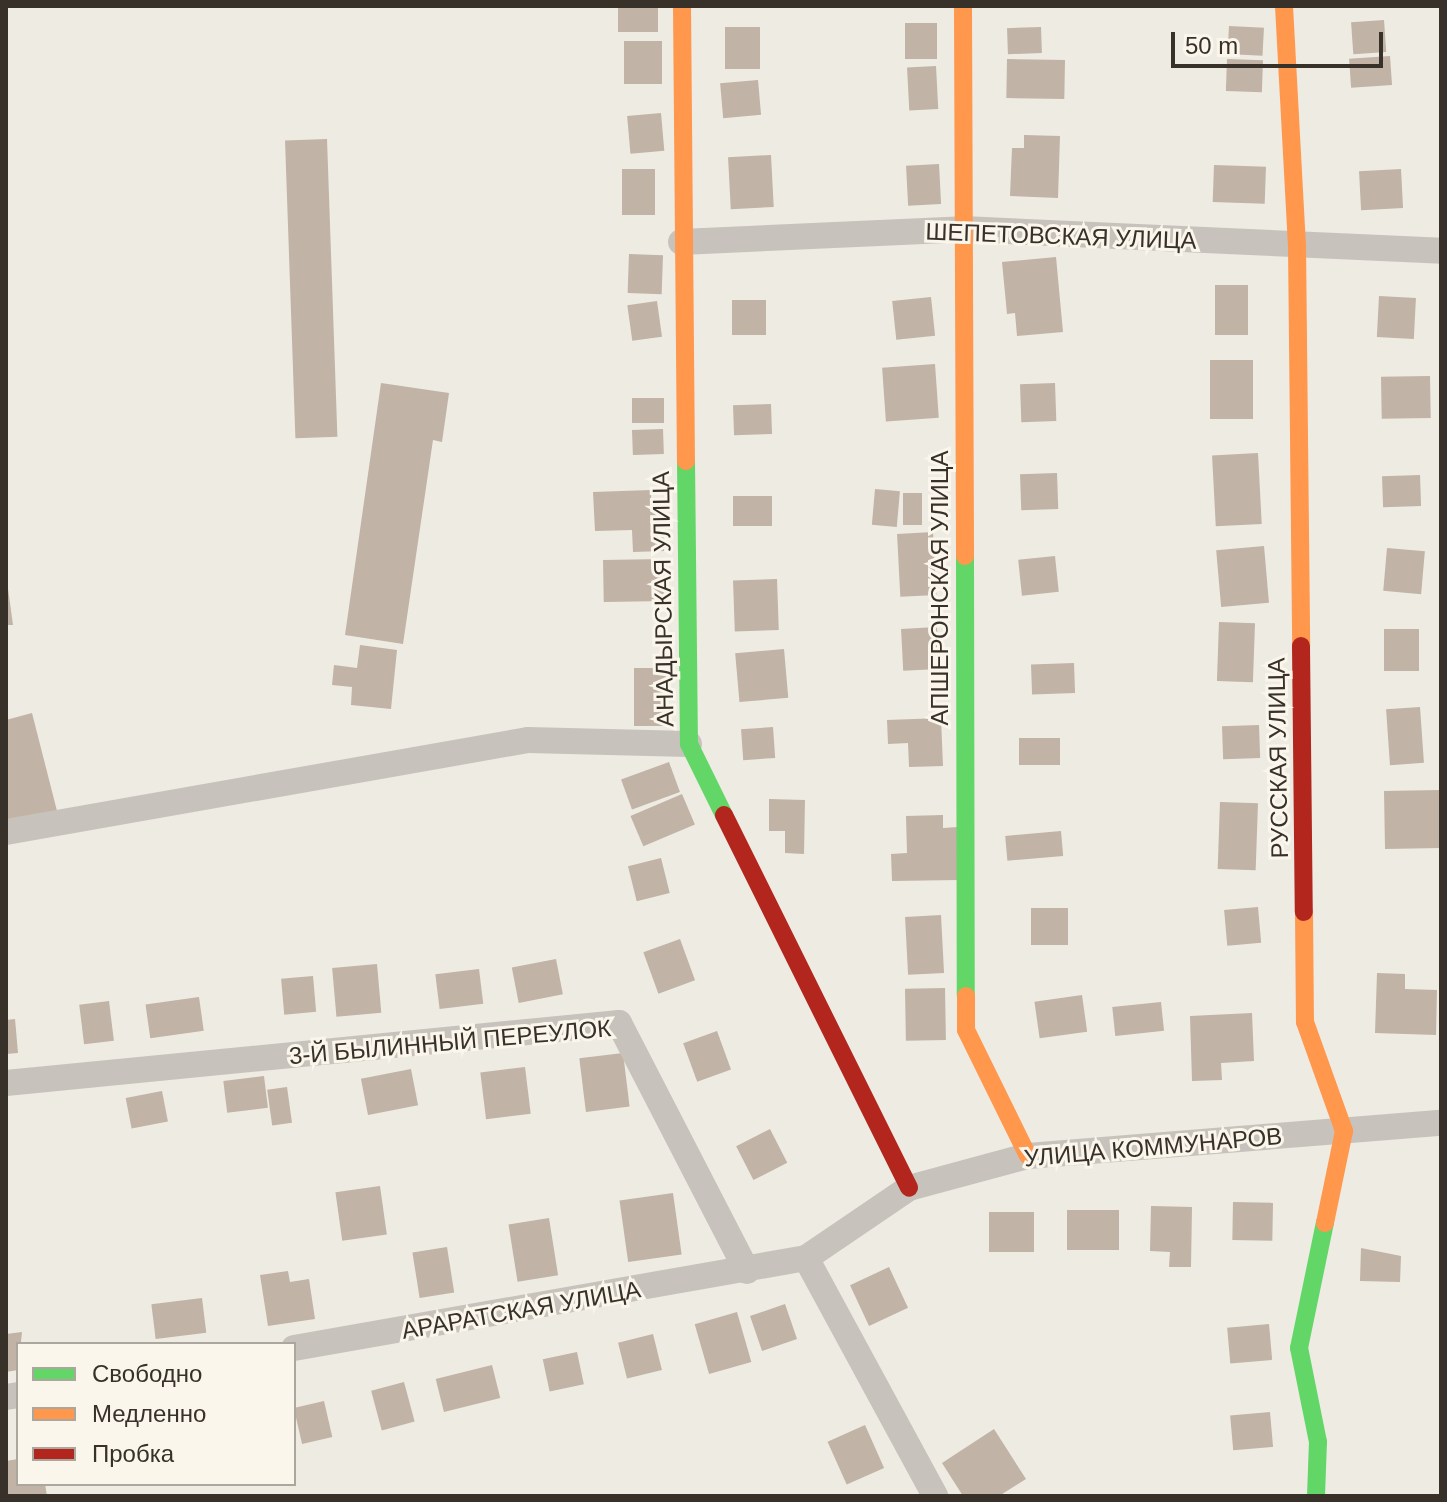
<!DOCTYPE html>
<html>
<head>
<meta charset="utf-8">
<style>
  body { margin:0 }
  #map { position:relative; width:1447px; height:1502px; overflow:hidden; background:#eeebe3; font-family:Arial,sans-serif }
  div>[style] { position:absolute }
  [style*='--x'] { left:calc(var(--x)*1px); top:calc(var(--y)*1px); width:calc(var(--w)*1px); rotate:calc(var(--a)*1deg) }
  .building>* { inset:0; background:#c1b3a5; transform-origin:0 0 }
  .street>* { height:26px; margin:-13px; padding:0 13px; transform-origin:13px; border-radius:13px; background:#c7c3bc }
  .fast>* { height:18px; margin:-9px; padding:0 9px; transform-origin:9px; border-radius:9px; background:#63d668 }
  .slow>* { height:18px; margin:-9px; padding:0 9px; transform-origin:9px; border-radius:9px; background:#ff974d }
  .jam>* { height:18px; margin:-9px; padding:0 9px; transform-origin:9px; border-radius:9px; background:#b3261e }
  span { translate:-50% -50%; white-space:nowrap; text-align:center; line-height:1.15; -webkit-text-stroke:6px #faf6eb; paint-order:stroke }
  .street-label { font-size:24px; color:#38312a }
  .frame { position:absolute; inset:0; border:8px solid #38312a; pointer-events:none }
  .legend { position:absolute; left:16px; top:1342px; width:280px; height:144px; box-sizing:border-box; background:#faf6eb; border:2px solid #aca79e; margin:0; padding:10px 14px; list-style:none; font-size:24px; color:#38312a }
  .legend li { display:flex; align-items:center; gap:16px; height:40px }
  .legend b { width:40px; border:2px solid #aca79e }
  .scale { position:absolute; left:1171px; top:32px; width:212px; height:36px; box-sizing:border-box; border:4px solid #38312a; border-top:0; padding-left:10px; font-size:24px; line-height:28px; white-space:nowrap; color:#38312a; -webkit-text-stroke:6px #faf6eb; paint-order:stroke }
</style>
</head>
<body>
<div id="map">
  <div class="building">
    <i style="left:618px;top:6px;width:40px;height:26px"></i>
    <i style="left:1384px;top:20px;width:32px;height:33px;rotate:86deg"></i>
    <i style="left:905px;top:23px;width:32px;height:36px"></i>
    <i style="left:1229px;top:26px;width:35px;height:28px;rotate:3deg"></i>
    <i style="left:760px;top:27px;width:42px;height:35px;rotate:90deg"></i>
    <i style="left:1041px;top:27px;width:26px;height:34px;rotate:88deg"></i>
    <i style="left:624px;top:41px;width:38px;height:43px"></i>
    <i style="left:1390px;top:56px;width:29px;height:41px;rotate:86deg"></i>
    <i style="left:1007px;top:59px;width:58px;height:39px;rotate:1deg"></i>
    <i style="left:1227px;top:59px;width:36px;height:32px;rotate:2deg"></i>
    <i style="left:936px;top:66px;width:43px;height:29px;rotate:87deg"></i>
    <i style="left:758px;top:80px;width:35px;height:38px;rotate:85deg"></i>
    <i style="left:661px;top:113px;width:38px;height:34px;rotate:85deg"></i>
    <i style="clip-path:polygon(1024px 135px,1060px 136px,1058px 198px,1010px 196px,1012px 148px,1024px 148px)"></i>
    <i style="left:327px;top:139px;width:298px;height:42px;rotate:88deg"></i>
    <i style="left:771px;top:155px;width:52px;height:43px;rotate:87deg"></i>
    <i style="left:939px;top:164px;width:40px;height:33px;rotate:87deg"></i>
    <i style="left:1214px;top:165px;width:52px;height:37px;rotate:2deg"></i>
    <i style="left:622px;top:169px;width:33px;height:46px"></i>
    <i style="left:1401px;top:169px;width:39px;height:42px;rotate:87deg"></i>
    <i style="left:629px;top:254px;width:34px;height:39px;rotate:2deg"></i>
    <i style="clip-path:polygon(1056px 257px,1063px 332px,1017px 336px,1015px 313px,1007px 314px,1002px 262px)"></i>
    <i style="left:1215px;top:285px;width:33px;height:50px"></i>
    <i style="left:1379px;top:296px;width:37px;height:41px;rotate:3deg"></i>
    <i style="left:931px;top:297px;width:39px;height:39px;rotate:84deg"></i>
    <i style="left:732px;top:300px;width:34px;height:35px"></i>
    <i style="left:657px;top:301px;width:36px;height:30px;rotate:82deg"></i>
    <i style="left:1253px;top:360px;width:59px;height:43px;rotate:90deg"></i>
    <i style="left:935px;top:364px;width:54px;height:53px;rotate:86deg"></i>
    <i style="left:1430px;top:376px;width:42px;height:49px;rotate:89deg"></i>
    <i style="clip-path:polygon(381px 383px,449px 393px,442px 442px,433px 440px,403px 644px,345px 635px)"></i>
    <i style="left:1055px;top:383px;width:38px;height:35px;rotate:88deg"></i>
    <i style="left:664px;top:398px;width:25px;height:32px;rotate:90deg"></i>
    <i style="left:771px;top:404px;width:30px;height:38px;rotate:88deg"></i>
    <i style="left:663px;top:429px;width:25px;height:31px;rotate:88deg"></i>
    <i style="left:1258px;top:453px;width:71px;height:46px;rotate:87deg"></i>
    <i style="left:1057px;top:473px;width:36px;height:37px;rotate:88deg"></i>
    <i style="left:1420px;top:475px;width:31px;height:38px;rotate:88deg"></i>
    <i style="left:875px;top:489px;width:25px;height:36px;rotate:5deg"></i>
    <i style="clip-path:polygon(651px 490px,651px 512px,663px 512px,664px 551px,633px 552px,632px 530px,595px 531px,593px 492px)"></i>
    <i style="left:903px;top:493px;width:19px;height:32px"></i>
    <i style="left:733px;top:496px;width:39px;height:30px"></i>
    <i style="left:933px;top:532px;width:63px;height:36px;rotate:87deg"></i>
    <i style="left:1264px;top:546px;width:57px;height:48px;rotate:85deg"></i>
    <i style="left:1387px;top:548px;width:38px;height:43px;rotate:5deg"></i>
    <i style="left:1055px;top:556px;width:36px;height:37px;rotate:84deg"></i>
    <i style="left:664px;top:559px;width:42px;height:61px;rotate:89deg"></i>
    <i style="clip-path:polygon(6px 574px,13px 625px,6px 625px)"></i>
    <i style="left:777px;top:579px;width:51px;height:44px;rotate:88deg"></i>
    <i style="left:1219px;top:622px;width:36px;height:59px;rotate:2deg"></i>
    <i style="left:937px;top:627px;width:42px;height:36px;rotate:87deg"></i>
    <i style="left:1384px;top:629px;width:35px;height:42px"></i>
    <i style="clip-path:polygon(360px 645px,397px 650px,391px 709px,351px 705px,352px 687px,332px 685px,334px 665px,357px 668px)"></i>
    <i style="left:784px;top:649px;width:49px;height:49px;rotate:85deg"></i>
    <i style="left:1074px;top:663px;width:30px;height:43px;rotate:88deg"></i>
    <i style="left:634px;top:668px;width:32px;height:58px"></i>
    <i style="left:1420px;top:707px;width:56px;height:34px;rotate:86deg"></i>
    <i style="clip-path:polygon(32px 713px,57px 811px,6px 823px,6px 720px)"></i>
    <i style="clip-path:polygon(941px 718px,943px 766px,909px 767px,908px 743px,888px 744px,887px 720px)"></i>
    <i style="left:1259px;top:725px;width:33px;height:37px;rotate:88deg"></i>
    <i style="left:773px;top:727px;width:31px;height:32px;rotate:86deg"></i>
    <i style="left:1060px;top:738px;width:27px;height:41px;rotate:90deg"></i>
    <i style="left:669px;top:762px;width:32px;height:51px;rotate:70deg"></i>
    <i style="left:1440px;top:790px;width:58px;height:56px;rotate:89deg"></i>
    <i style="left:682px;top:794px;width:33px;height:56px;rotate:67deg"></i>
    <i style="clip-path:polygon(769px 799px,805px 800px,804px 854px,785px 853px,785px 831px,769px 831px)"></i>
    <i style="left:1220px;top:802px;width:38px;height:67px;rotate:2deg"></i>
    <i style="clip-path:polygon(943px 815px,943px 828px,958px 827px,959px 880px,892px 881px,891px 854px,907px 853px,906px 816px)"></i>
    <i style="left:1061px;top:831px;width:25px;height:56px;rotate:85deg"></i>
    <i style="left:661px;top:858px;width:36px;height:34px;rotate:76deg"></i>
    <i style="left:1258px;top:907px;width:36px;height:34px;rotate:85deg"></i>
    <i style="left:1068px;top:908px;width:37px;height:37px;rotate:90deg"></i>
    <i style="left:941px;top:915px;width:58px;height:36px;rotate:87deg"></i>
    <i style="left:680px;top:939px;width:44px;height:39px;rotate:70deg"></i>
    <i style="left:556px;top:959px;width:36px;height:45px;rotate:79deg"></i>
    <i style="left:377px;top:964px;width:49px;height:45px;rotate:85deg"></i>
    <i style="left:479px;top:969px;width:35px;height:44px;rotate:83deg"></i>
    <i style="clip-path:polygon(1377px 973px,1405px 974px,1405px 989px,1437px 990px,1436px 1035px,1375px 1033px)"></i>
    <i style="left:313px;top:976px;width:36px;height:32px;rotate:85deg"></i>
    <i style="left:945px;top:988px;width:52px;height:40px;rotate:89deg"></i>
    <i style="left:1082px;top:995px;width:37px;height:48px;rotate:82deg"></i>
    <i style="left:199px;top:997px;width:34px;height:54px;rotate:82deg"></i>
    <i style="left:109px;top:1001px;width:40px;height:30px;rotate:83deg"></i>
    <i style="left:1161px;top:1002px;width:29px;height:49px;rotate:84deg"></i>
    <i style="clip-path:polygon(1252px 1013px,1254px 1061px,1221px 1063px,1222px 1080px,1192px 1081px,1190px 1016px)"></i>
    <i style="clip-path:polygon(15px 1019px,18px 1053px,6px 1054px,6px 1020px)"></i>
    <i style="left:717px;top:1031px;width:41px;height:36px;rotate:70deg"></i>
    <i style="left:623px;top:1053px;width:54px;height:44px;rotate:83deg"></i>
    <i style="left:525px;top:1067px;width:47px;height:45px;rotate:83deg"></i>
    <i style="left:411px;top:1069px;width:37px;height:51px;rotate:79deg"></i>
    <i style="left:264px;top:1076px;width:32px;height:41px;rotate:83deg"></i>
    <i style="left:287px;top:1087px;width:36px;height:20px;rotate:82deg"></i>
    <i style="left:162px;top:1091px;width:31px;height:37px;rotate:79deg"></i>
    <i style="left:770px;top:1129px;width:38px;height:38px;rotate:63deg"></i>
    <i style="left:380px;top:1186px;width:49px;height:45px;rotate:82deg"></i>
    <i style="left:673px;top:1193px;width:62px;height:54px;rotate:82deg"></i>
    <i style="left:1233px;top:1202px;width:40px;height:38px;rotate:1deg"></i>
    <i style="clip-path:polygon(1151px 1206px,1192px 1207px,1191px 1267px,1169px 1267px,1170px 1252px,1150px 1251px)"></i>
    <i style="left:1067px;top:1210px;width:52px;height:40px"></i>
    <i style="left:989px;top:1212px;width:45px;height:40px"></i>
    <i style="left:549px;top:1218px;width:58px;height:41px;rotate:81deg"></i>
    <i style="left:447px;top:1247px;width:46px;height:35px;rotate:81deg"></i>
    <i style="clip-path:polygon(1361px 1248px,1401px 1256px,1400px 1282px,1360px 1281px)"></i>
    <i style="left:889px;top:1267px;width:45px;height:43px;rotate:65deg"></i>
    <i style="clip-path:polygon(288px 1271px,290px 1282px,309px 1279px,315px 1319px,268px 1326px,260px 1275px)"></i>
    <i style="left:202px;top:1298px;width:35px;height:51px;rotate:83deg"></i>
    <i style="left:785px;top:1304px;width:37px;height:37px;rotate:71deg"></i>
    <i style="left:737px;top:1312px;width:52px;height:44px;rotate:74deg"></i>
    <i style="left:1269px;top:1324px;width:36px;height:42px;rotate:85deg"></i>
    <i style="clip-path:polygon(22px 1332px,18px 1370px,6px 1372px,6px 1334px)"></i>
    <i style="left:653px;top:1334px;width:37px;height:36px;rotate:76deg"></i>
    <i style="left:577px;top:1352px;width:33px;height:35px;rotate:78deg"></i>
    <i style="left:492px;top:1365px;width:34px;height:58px;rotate:76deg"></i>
    <i style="left:404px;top:1382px;width:41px;height:34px;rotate:75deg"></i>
    <i style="left:324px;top:1401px;width:37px;height:31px;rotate:77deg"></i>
    <i style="left:1270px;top:1412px;width:35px;height:40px;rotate:85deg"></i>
    <i style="left:865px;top:1425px;width:47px;height:41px;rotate:66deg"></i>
    <i style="clip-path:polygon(994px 1429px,1026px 1479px,999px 1496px,963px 1496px,942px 1463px)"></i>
    <i style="clip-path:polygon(18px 1459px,18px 1484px,45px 1484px,47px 1496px,6px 1496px,6px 1461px)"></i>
  </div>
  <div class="street">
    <i style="--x:681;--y:242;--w:282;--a:-2.6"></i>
    <i style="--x:963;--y:229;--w:479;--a:2.6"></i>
    <i style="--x:6;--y:832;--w:530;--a:-10"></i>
    <i style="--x:528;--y:740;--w:161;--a:1.4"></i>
    <i style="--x:6;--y:1083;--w:616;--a:-5.59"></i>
    <i style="--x:619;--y:1023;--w:279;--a:62.7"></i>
    <i style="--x:806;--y:1258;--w:271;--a:61.5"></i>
    <i style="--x:294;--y:1348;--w:520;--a:-9.97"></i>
    <i style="--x:806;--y:1258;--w:125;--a:-34.2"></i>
    <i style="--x:909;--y:1188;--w:123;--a:-15.1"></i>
    <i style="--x:1028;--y:1156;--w:414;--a:-4.6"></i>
    <i style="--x:6;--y:1397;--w:12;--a:-9"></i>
  </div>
  <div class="fast">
    <i style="--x:686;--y:461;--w:283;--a:89.4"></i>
    <i style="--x:689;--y:744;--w:79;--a:63.8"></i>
    <i style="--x:965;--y:556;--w:440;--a:89.9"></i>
    <i style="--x:1316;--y:1496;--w:54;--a:-87.9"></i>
    <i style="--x:1318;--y:1442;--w:96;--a:-101.4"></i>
    <i style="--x:1299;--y:1348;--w:128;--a:-78.3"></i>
  </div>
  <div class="slow">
    <i style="--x:682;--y:6;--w:455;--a:89.5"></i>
    <i style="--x:963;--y:6;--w:550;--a:89.79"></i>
    <i style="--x:1284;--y:6;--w:239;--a:86.9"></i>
    <i style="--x:1297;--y:245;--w:401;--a:89.4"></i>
    <i style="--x:1304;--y:912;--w:110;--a:89.5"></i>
    <i style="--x:1305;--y:1022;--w:116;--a:70.3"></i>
    <i style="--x:1344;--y:1131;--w:94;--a:101.7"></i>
    <i style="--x:966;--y:996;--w:34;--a:90"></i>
    <i style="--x:966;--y:1030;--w:140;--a:63.8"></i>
  </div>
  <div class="jam">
    <i style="--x:1301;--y:646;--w:266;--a:89.4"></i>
    <i style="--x:724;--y:815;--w:416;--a:63.6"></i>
  </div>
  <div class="street-label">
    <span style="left:1061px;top:236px;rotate:2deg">ШЕПЕТОВСКАЯ УЛИЦА</span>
    <span style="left:940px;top:588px;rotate:-90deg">АПШЕРОНСКАЯ УЛИЦА</span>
    <span style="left:663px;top:599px;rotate:-91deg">АНАДЫРСКАЯ УЛИЦА</span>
    <span style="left:1278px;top:758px;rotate:-91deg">РУССКАЯ УЛИЦА</span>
    <span style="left:450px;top:1042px;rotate:-5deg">3-Й БЫЛИННЫЙ ПЕРЕУЛОК</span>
    <span style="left:1153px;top:1147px;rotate:-5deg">УЛИЦА КОММУНАРОВ</span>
    <span style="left:521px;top:1310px;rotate:-10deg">АРАРАТСКАЯ УЛИЦА</span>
  </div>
  <div class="frame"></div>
  <ul class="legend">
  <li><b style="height:10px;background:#63d668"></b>Свободно</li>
  <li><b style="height:10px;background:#ff974d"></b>Медленно</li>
  <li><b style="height:10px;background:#b3261e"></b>Пробка</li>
  </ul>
  <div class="scale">50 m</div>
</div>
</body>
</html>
